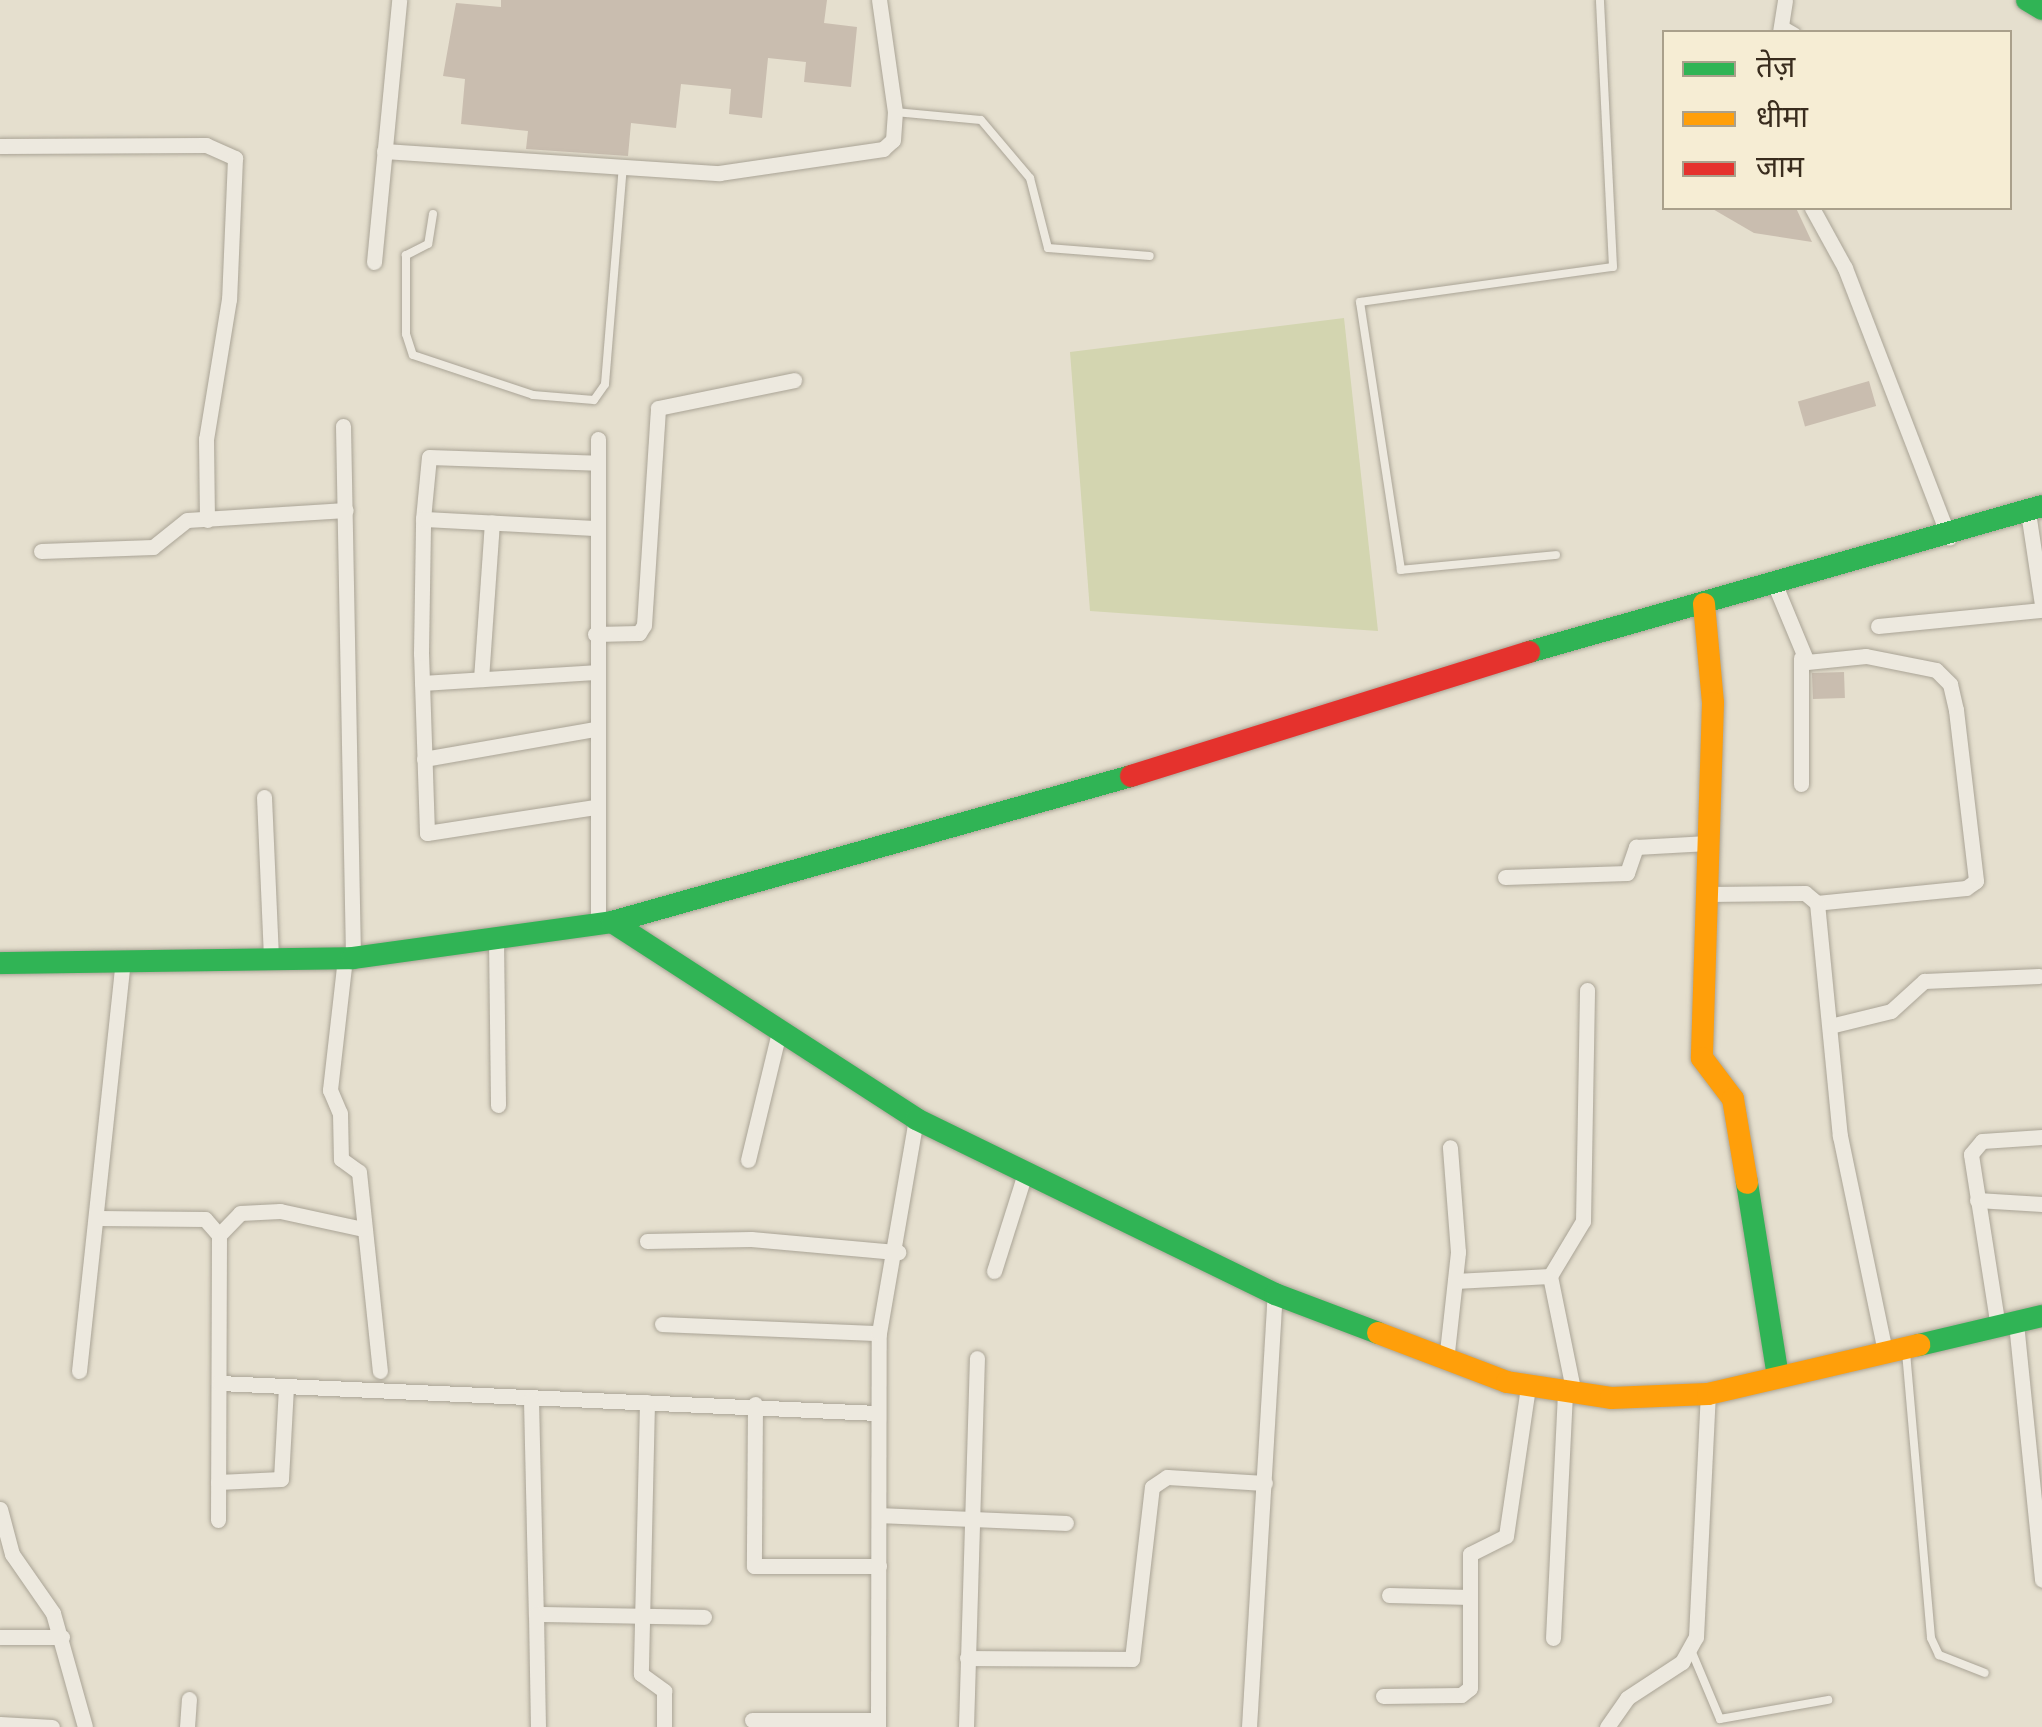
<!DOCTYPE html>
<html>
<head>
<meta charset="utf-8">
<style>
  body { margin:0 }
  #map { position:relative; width:2042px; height:1727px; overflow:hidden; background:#e5dfce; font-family:"Crimson Pro","Noto Sans Devanagari",serif }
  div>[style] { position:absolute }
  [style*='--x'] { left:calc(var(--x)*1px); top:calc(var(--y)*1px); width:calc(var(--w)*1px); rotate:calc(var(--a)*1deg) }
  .green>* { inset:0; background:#d3d5b0 }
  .building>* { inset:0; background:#c9bdaf; transform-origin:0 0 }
  .roads { filter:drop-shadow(0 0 2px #aaa496) drop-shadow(0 0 2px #aaa496) }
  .lane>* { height:8px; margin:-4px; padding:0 4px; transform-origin:4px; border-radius:4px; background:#ede9df }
  .street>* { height:15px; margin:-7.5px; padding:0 7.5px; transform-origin:7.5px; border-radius:7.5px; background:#ede9df }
  .fast>* { height:22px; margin:-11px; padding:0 11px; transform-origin:11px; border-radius:11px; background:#30b455 }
  .slow>* { height:22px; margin:-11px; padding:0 11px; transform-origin:11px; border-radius:11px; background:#ff9f0a }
  .jam>* { height:22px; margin:-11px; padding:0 11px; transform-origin:11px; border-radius:11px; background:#e5322d }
  span { translate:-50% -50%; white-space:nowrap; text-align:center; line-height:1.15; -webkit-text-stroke:10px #f6edd4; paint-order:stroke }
  .legend { position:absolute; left:1662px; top:30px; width:350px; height:180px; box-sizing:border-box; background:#f6edd4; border:2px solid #aaa08b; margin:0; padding:12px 18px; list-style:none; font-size:30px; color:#392c1e }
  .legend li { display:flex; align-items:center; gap:20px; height:50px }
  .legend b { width:50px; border:2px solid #aaa08b }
</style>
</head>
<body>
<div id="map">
  <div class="green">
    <i style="clip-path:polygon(1344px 318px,1378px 631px,1090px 611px,1070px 352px)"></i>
  </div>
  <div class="building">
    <i style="clip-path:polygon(501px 0,827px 0,824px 23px,857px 27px,851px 87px,804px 82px,806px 62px,768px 58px,762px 118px,729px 114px,731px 89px,681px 84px,676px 128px,631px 123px,628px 156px,526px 149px,528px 131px,461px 124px,465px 79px,443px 76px,456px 3px,501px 7px)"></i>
    <i style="clip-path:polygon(1711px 208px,1796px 208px,1812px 242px,1754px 233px)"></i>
    <i style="left:1869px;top:381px;width:26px;height:74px;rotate:74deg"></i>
    <i style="left:1844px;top:672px;width:26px;height:32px;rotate:88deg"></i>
  </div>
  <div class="roads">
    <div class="lane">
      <i style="--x:1782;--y:24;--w:16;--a:30"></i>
      <i style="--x:895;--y:112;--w:86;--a:5.3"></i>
      <i style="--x:981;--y:120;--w:76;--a:49.8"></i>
      <i style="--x:1030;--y:178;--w:72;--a:75.6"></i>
      <i style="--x:1048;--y:248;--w:102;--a:4.5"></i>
      <i style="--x:433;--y:214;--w:30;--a:99"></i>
      <i style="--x:428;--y:244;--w:25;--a:153"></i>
      <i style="--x:406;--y:255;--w:79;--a:90"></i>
      <i style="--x:406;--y:334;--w:22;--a:72"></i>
      <i style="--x:413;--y:355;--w:126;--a:18.4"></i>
      <i style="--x:533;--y:395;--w:61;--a:4.7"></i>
      <i style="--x:594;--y:400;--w:19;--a:-55"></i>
      <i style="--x:605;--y:384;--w:218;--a:-85.3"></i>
      <i style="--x:1556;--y:555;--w:156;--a:174.5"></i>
      <i style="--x:1401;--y:570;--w:271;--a:-98.7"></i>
      <i style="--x:1360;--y:302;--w:255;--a:-7.9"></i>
      <i style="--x:1613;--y:267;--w:267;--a:-92.8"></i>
      <i style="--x:1906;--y:1352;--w:287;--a:85"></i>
      <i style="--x:1931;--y:1638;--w:19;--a:65"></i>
      <i style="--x:1939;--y:1655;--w:49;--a:21.4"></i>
      <i style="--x:1691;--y:1650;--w:75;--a:67.2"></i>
      <i style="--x:1720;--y:1719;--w:110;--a:-10"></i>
    </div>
    <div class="street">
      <i style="--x:1780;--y:32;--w:32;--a:-81"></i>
      <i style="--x:0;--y:146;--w:206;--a:-0.3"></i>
      <i style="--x:206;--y:145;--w:32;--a:24"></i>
      <i style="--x:235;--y:158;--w:141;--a:92.4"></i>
      <i style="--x:229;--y:299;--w:142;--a:99.3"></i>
      <i style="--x:206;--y:439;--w:81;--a:89.3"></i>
      <i style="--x:384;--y:151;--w:336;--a:3.8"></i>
      <i style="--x:719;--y:173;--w:166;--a:-8.3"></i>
      <i style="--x:883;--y:149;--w:13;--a:-42"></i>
      <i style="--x:893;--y:140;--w:28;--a:-86"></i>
      <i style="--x:895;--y:112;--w:113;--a:-98.1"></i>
      <i style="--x:1812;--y:208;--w:68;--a:61.2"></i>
      <i style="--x:1845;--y:268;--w:289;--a:68.9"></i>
      <i style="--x:374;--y:262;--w:263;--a:-84.5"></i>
      <i style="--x:343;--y:426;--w:532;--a:88.92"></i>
      <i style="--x:2028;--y:512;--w:94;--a:81.4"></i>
      <i style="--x:423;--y:519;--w:62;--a:-84.5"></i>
      <i style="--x:429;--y:457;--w:168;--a:2"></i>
      <i style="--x:41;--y:551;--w:112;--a:-2"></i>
      <i style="--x:153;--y:547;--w:43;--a:-38.5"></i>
      <i style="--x:187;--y:520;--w:159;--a:-3.6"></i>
      <i style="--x:1775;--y:585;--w:83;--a:67.4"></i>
      <i style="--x:1807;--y:662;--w:59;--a:-5.8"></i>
      <i style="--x:1866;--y:656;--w:71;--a:11.3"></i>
      <i style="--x:1936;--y:670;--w:20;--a:45"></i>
      <i style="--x:1950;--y:684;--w:27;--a:77"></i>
      <i style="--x:1956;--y:710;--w:172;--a:83.3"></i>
      <i style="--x:1976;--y:881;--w:12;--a:145"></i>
      <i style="--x:1966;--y:888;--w:150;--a:174.3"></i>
      <i style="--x:1878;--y:626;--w:165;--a:-5.6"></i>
      <i style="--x:595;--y:634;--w:44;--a:-1.3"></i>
      <i style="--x:639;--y:633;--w:9;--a:-58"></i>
      <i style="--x:644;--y:625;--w:217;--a:-86.3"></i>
      <i style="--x:658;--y:408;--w:139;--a:-11.6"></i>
      <i style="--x:481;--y:679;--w:157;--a:-86"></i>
      <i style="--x:422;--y:683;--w:173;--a:-3.6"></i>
      <i style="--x:424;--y:759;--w:174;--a:-10"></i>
      <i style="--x:1801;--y:784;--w:126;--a:-90"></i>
      <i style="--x:264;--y:797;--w:162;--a:87.5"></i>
      <i style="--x:595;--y:807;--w:170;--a:171.2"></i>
      <i style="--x:427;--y:833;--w:180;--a:-91.9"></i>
      <i style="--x:421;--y:653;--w:134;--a:-89.1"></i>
      <i style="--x:423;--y:519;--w:173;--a:3"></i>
      <i style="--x:1505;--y:877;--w:122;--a:-1.9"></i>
      <i style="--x:1627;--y:873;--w:28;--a:-71"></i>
      <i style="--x:1636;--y:847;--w:72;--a:-3.2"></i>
      <i style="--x:1707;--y:894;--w:98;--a:-0.6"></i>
      <i style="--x:1805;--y:893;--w:16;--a:40"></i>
      <i style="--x:1817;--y:903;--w:234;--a:84.4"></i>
      <i style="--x:1840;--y:1136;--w:220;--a:78.2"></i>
      <i style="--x:598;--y:926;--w:487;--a:-90"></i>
      <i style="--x:496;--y:939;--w:166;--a:89.3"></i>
      <i style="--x:345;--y:958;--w:133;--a:96.5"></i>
      <i style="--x:330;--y:1090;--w:25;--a:67"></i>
      <i style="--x:340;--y:1113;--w:46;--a:88.8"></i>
      <i style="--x:341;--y:1159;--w:22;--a:36"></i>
      <i style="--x:359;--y:1172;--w:200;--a:84"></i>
      <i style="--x:1830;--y:1026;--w:63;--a:-13.8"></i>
      <i style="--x:1891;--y:1011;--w:45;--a:-42.3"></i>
      <i style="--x:1924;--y:981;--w:115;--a:-2.5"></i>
      <i style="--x:748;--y:1160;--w:132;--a:-76.4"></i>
      <i style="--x:1977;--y:1200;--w:65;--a:3.5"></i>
      <i style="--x:97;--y:1218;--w:108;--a:0.5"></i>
      <i style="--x:205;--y:1219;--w:21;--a:49"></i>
      <i style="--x:219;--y:1235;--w:285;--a:90.2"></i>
      <i style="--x:219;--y:1235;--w:30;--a:-46"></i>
      <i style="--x:240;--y:1213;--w:40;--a:-2.9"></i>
      <i style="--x:280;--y:1211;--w:85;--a:12.2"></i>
      <i style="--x:647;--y:1241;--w:104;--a:-1.1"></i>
      <i style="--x:751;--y:1239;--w:148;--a:5.1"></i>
      <i style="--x:994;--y:1271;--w:106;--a:-72.4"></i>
      <i style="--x:1550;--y:1276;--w:64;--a:-59"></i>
      <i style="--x:1583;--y:1221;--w:231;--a:-89"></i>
      <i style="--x:1455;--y:1281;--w:95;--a:-3"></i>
      <i style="--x:1550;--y:1276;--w:120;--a:78.5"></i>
      <i style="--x:2016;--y:1323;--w:258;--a:84.2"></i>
      <i style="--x:662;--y:1324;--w:217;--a:2.4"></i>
      <i style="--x:1998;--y:1327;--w:175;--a:-98.9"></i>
      <i style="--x:1971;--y:1154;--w:17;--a:-50"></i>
      <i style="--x:1982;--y:1141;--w:60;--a:-3.8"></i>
      <i style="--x:1446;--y:1361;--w:110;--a:-83.7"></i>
      <i style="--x:1458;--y:1252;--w:105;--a:-94.4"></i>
      <i style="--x:79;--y:1371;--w:412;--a:-83.9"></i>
      <i style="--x:219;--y:1383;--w:659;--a:2.61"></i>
      <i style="--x:531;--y:1400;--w:214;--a:88.7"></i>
      <i style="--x:536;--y:1614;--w:168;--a:1"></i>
      <i style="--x:647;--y:1402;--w:272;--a:91.3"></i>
      <i style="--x:641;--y:1674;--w:29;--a:36"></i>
      <i style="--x:664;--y:1691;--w:36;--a:90"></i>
      <i style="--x:755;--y:1404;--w:162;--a:90.4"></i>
      <i style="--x:754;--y:1566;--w:125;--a:0"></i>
      <i style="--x:218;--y:1482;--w:63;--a:-2.7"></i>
      <i style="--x:281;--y:1479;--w:93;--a:-86.9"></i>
      <i style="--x:0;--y:1509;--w:47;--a:75.1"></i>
      <i style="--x:12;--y:1554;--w:72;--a:55.2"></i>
      <i style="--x:53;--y:1613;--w:118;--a:74.3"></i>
      <i style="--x:879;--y:1515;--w:187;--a:2.4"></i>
      <i style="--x:1389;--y:1595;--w:81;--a:1.4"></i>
      <i style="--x:536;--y:1614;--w:113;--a:89"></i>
      <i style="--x:0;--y:1637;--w:62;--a:0"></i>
      <i style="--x:1553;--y:1638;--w:244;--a:-87.2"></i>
      <i style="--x:967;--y:1658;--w:165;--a:0.3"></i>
      <i style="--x:1132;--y:1659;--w:173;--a:-83.4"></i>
      <i style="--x:1152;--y:1487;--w:18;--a:-34"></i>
      <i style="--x:1167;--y:1477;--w:98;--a:3.5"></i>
      <i style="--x:1383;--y:1696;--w:78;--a:-0.7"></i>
      <i style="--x:1461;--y:1695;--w:11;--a:-38"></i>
      <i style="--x:1470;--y:1688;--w:134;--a:-90"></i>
      <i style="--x:1470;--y:1554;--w:40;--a:-26.6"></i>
      <i style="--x:1506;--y:1536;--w:151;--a:-81.6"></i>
      <i style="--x:752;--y:1720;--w:126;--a:0"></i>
      <i style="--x:0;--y:1724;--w:52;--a:3.3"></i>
      <i style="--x:187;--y:1727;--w:28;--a:-86"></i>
      <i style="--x:878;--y:1727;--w:394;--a:-89.9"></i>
      <i style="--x:879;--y:1333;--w:217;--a:-80.2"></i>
      <i style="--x:966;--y:1727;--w:369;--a:-88.3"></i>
      <i style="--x:1249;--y:1727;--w:434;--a:-86.6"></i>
      <i style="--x:1607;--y:1727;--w:35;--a:-55"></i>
      <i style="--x:1627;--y:1698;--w:66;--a:-33.2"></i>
      <i style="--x:1682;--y:1662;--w:29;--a:-61"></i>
      <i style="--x:1696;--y:1637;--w:243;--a:-87.2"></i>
    </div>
    <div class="fast">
      <i style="--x:2027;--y:0;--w:17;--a:31"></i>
      <i style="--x:1529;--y:652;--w:533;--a:-15.89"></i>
      <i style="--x:612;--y:922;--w:362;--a:32.9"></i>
      <i style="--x:916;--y:1119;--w:399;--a:26"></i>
      <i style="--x:1275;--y:1294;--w:110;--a:20.7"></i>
      <i style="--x:0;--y:963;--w:353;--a:-0.8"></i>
      <i style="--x:353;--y:958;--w:261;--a:-7.9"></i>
      <i style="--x:612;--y:922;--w:539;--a:-15.71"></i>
      <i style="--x:1747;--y:1183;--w:196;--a:80.9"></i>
      <i style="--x:1919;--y:1345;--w:126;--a:-13.3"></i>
    </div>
    <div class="slow">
      <i style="--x:1704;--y:604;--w:99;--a:84.8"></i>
      <i style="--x:1713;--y:703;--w:355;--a:91.8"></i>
      <i style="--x:1702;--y:1058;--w:51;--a:52.9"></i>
      <i style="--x:1733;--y:1099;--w:85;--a:80.5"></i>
      <i style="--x:1378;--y:1333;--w:138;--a:20.8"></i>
      <i style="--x:1507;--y:1382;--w:105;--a:8.7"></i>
      <i style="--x:1611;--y:1398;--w:97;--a:-2.4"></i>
      <i style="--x:1708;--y:1394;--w:217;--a:-13.1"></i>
    </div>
    <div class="jam">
      <i style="--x:1131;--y:776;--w:417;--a:-17.3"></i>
    </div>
  </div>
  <ul class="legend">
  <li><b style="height:12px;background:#30b455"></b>तेज़</li>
  <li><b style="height:12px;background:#ff9f0a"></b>धीमा</li>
  <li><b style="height:12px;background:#e5322d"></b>जाम</li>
  </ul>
</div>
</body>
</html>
